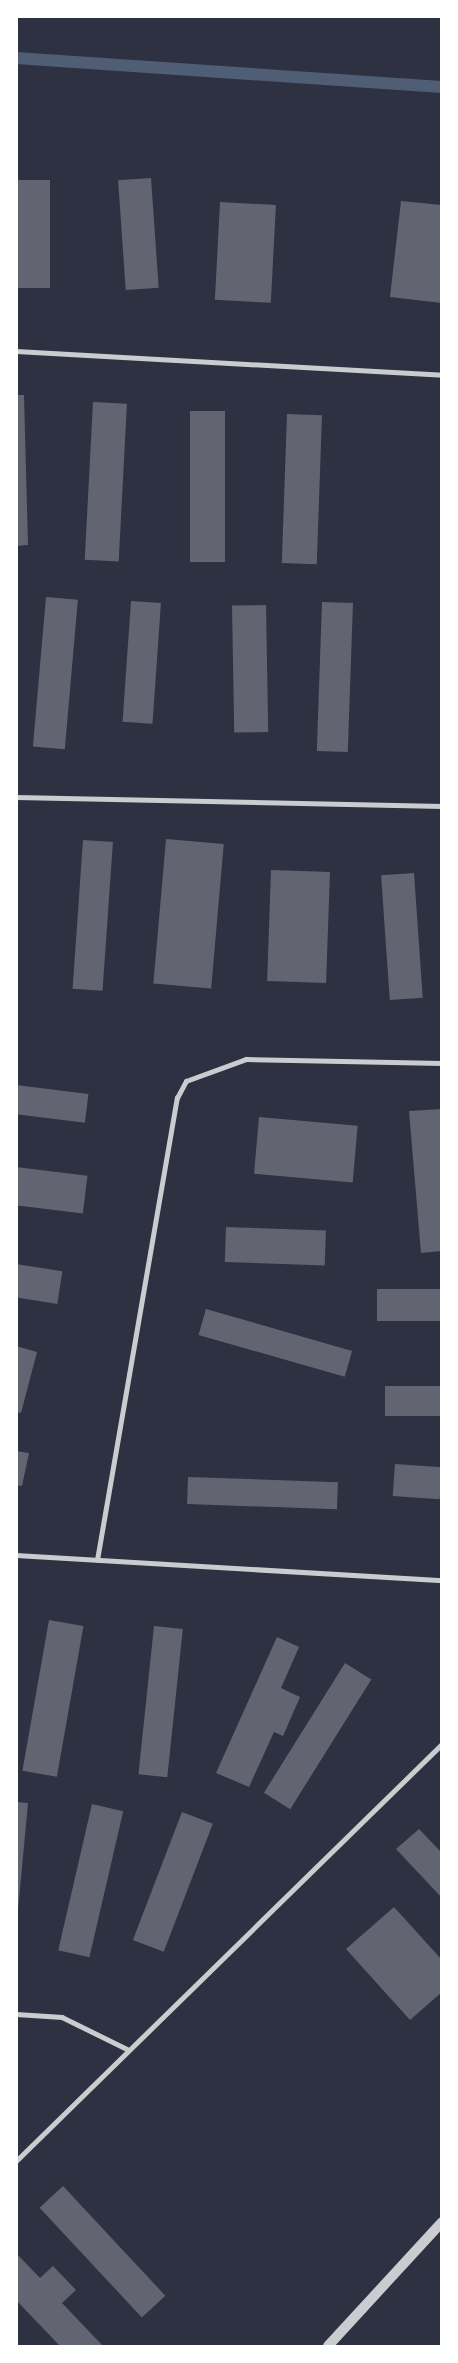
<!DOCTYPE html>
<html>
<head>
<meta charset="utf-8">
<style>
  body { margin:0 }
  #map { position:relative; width:458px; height:2363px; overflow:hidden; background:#2d3142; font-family:"Roboto Condensed",sans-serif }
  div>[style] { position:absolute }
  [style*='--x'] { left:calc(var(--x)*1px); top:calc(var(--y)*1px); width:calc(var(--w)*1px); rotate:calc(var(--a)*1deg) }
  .stream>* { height:12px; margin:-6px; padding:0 6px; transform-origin:6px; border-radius:6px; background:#4f5d75 }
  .building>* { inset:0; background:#626471; transform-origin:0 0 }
  .service>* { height:4.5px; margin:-2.25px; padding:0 2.25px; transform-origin:2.25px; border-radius:2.25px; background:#caccd0 }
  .tertiary>* { height:10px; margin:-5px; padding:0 5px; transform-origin:5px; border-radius:5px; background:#caccd0 }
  span { translate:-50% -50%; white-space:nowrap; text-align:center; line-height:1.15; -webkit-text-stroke:4.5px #fff; paint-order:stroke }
  .frame { position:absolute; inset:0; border:18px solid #fff; pointer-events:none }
</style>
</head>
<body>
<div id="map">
  <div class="stream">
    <i style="--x:16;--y:58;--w:427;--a:3.9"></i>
  </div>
  <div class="building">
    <i style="left:151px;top:178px;width:110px;height:33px;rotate:86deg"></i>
    <i style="left:16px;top:180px;width:34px;height:108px"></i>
    <i style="clip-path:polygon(401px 201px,442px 205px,442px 303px,390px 297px)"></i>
    <i style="left:220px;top:202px;width:56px;height:98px;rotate:3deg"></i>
    <i style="clip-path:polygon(16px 395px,24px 395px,28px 545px,16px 546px)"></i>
    <i style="left:93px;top:402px;width:34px;height:158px;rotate:3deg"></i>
    <i style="left:190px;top:411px;width:35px;height:151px"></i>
    <i style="left:287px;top:414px;width:35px;height:149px;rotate:2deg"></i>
    <i style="left:46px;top:597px;width:32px;height:150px;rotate:5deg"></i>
    <i style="left:131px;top:601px;width:30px;height:121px;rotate:4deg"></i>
    <i style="left:322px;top:602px;width:31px;height:149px;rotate:2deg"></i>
    <i style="left:266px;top:605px;width:127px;height:34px;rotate:89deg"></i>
    <i style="left:166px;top:839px;width:58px;height:145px;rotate:5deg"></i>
    <i style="left:83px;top:840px;width:30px;height:149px;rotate:4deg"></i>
    <i style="left:271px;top:870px;width:59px;height:111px;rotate:2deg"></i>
    <i style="left:414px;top:873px;width:125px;height:33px;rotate:86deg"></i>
    <i style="left:16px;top:1085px;width:73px;height:29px;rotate:7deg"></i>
    <i style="clip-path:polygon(442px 1109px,442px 1251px,421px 1253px,409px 1111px)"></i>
    <i style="left:259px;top:1117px;width:99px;height:57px;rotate:5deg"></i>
    <i style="left:16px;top:1167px;width:72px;height:38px;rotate:7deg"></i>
    <i style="left:226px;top:1227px;width:100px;height:35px;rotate:2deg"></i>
    <i style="left:16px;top:1264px;width:47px;height:33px;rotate:9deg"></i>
    <i style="left:442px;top:1289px;width:32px;height:65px;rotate:90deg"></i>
    <i style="left:206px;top:1309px;width:152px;height:27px;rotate:16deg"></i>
    <i style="clip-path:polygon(16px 1346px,37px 1352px,21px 1413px,16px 1412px)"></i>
    <i style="left:442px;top:1386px;width:30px;height:57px;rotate:90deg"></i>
    <i style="clip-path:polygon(16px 1451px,29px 1453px,22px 1486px,16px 1485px)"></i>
    <i style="left:395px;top:1464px;width:47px;height:32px;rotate:4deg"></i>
    <i style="left:188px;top:1477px;width:150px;height:27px;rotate:2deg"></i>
    <i style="left:49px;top:1620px;width:35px;height:153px;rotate:10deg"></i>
    <i style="left:154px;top:1626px;width:29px;height:149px;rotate:6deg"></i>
    <i style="clip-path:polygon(277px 1637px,299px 1647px,281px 1688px,300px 1697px,283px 1736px,274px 1732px,249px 1787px,216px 1773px)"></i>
    <i style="left:345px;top:1663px;width:31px;height:153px;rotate:32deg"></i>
    <i style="clip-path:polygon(16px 1802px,28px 1803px,18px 1910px,16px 1909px)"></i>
    <i style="left:92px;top:1804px;width:32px;height:150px;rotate:13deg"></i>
    <i style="left:182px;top:1812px;width:33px;height:137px;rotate:21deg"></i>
    <i style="clip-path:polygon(419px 1829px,442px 1853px,442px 1898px,396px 1849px)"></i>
    <i style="clip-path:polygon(394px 1907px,442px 1960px,442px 1992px,410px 2020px,346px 1949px)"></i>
    <i style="left:63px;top:2186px;width:150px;height:32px;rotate:47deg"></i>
    <i style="clip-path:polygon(16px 2253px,40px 2278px,53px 2266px,76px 2290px,62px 2303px,103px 2346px,60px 2346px,16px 2300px)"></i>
  </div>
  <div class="service">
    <i style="--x:16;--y:351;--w:427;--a:3.2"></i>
    <i style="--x:16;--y:797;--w:426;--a:1.2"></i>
    <i style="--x:16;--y:1555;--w:427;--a:3.4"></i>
    <i style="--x:97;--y:1560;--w:469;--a:-80.2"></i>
    <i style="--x:177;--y:1098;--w:19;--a:-62"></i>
    <i style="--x:186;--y:1081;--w:64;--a:-20.1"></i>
    <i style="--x:246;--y:1059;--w:196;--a:1.2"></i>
    <i style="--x:16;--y:2014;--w:46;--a:3.7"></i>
    <i style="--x:62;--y:2017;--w:72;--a:26.2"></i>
    <i style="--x:16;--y:2161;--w:596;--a:-44.39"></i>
  </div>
  <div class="tertiary">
    <i style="--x:328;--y:2346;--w:168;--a:-47.4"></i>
  </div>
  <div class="frame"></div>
</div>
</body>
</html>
